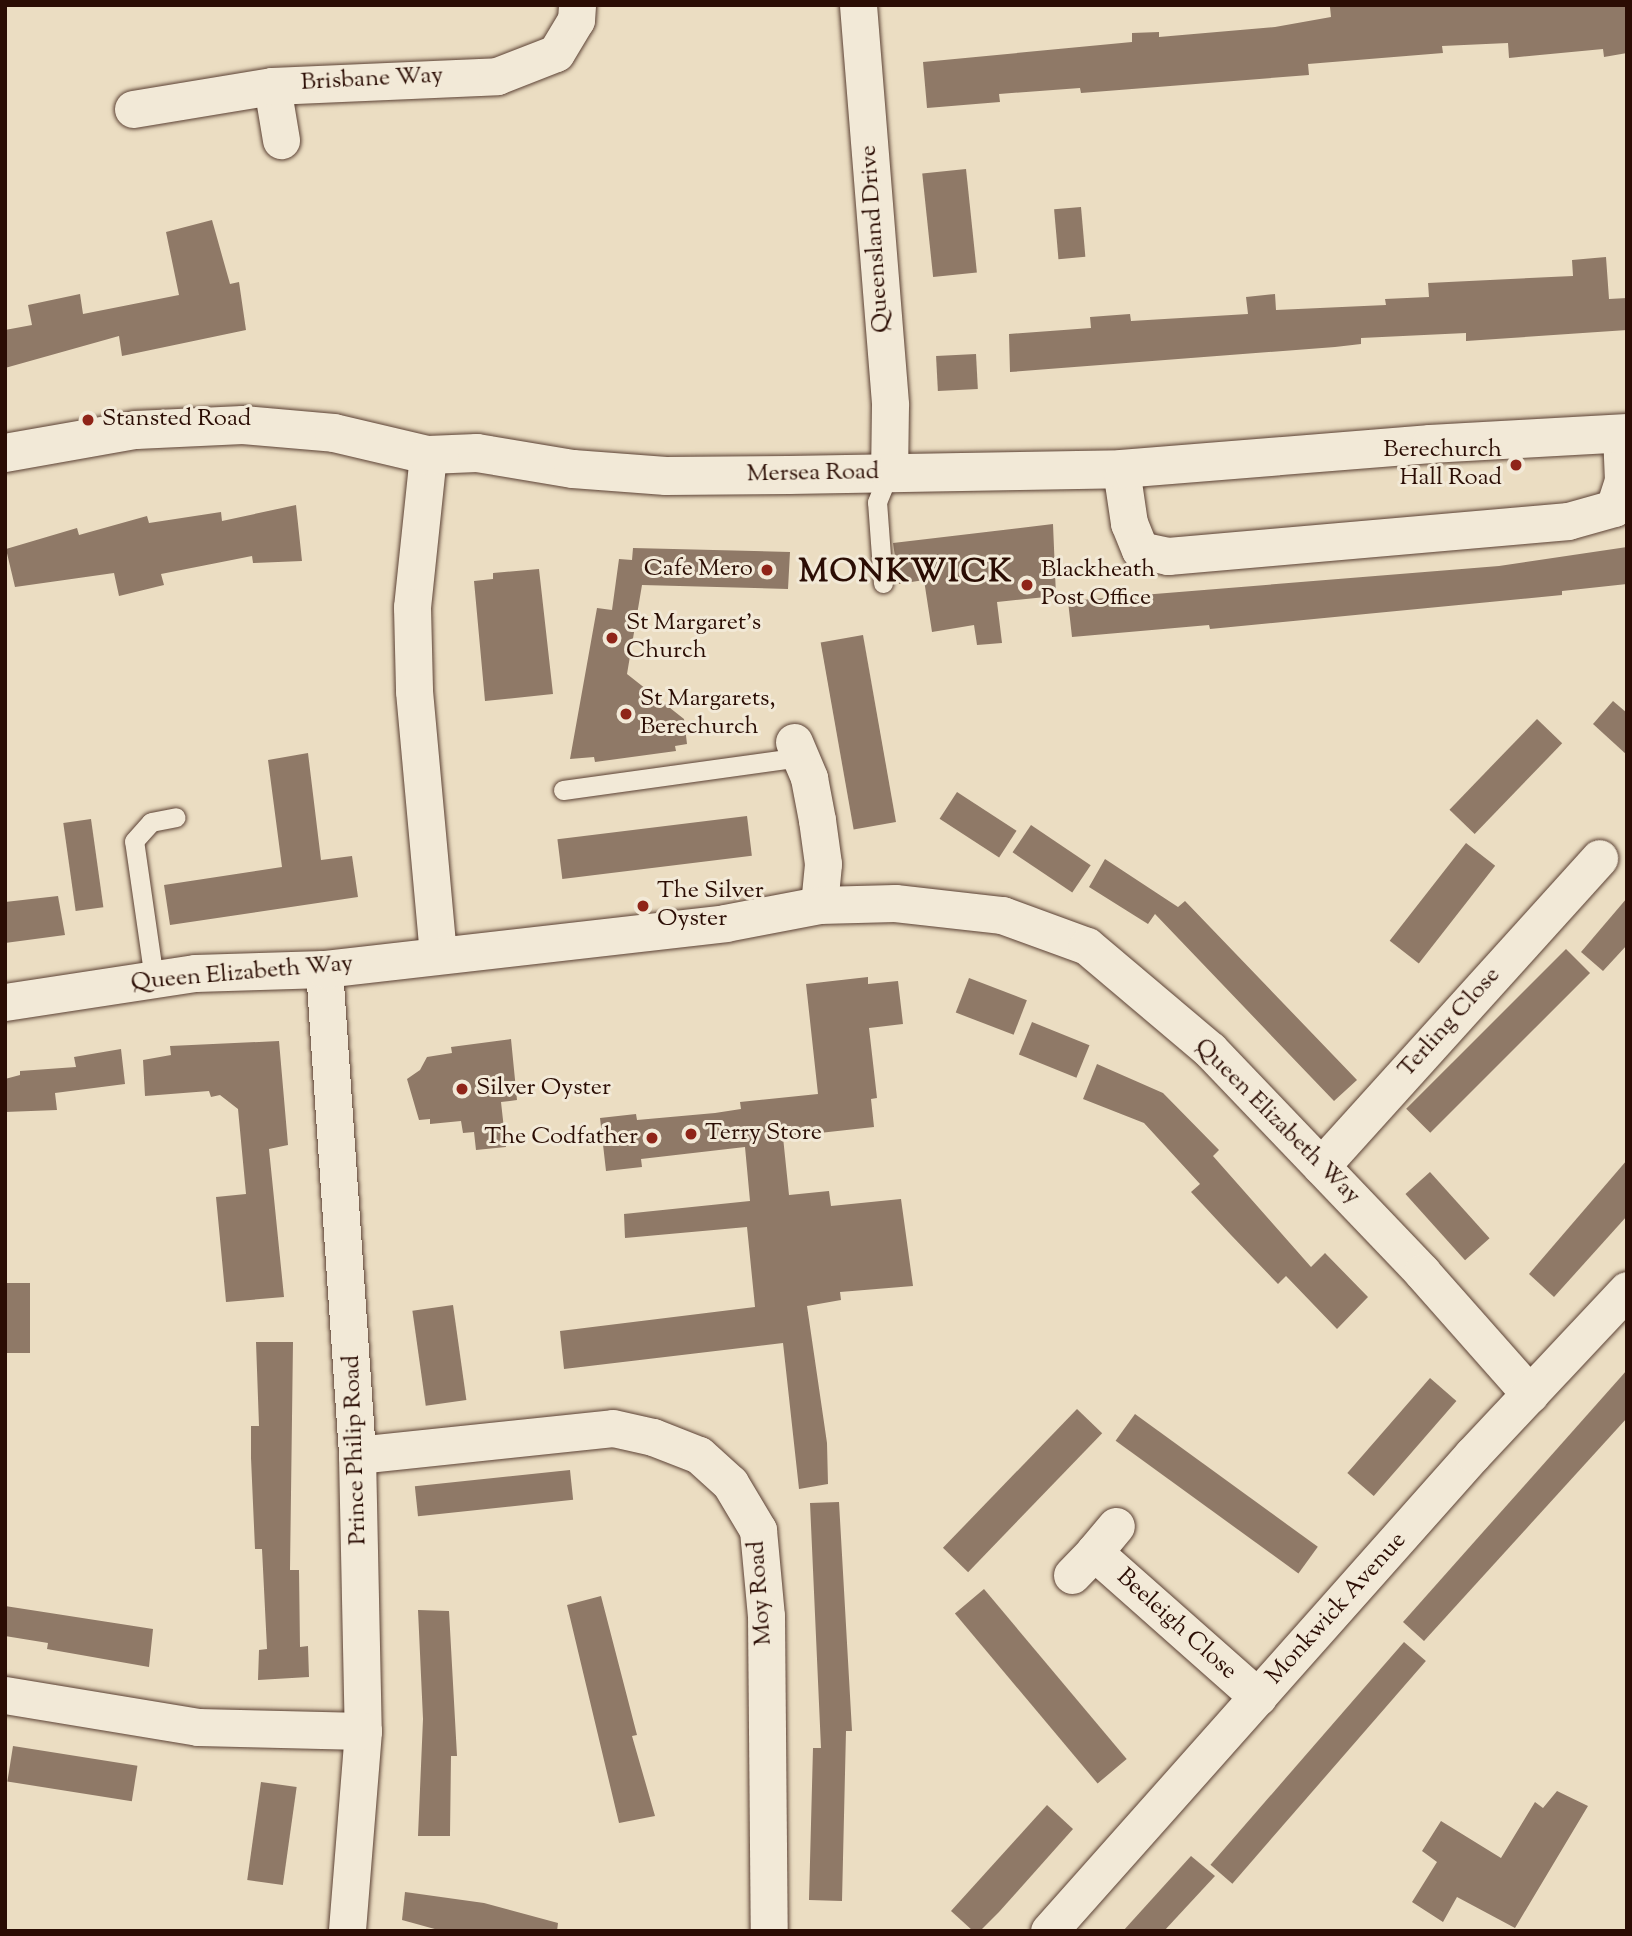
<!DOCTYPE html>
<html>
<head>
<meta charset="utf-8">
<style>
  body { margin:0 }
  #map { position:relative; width:1632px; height:1936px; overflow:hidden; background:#ebddc2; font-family:"Sorts Mill Goudy",serif }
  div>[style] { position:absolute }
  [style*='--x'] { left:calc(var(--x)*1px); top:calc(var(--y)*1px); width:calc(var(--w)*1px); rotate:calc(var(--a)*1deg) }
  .building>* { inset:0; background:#8f7967; transform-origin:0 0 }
  .roads { filter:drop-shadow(0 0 2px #5b4134) drop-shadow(0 0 2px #5b4134) }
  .service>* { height:19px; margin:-9.5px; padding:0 9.5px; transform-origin:9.5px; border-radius:9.5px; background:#f2e9d7 }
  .minor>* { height:37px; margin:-18.5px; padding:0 18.5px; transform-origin:18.5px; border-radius:18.5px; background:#f2e9d7 }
  .secondary>* { height:38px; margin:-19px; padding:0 19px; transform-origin:19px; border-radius:19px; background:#f2e9d7 }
  .dots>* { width:19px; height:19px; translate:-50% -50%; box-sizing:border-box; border:4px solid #f2e9d7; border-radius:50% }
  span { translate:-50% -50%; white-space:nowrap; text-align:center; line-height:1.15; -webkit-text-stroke:6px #f2e9d7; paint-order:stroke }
  .street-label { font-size:24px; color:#2b0d04 }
  .poi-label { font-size:24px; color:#2b0d04 }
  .left { translate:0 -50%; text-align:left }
  .right { translate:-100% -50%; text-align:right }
  .district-label { font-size:32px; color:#2b0d04; font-weight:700; letter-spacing:2px }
  .frame { position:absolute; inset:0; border:7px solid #2b0d04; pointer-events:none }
</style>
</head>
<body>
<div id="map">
  <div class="building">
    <i style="clip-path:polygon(1367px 5px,1627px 6px,1627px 53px,1604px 57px,1603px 49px,1509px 58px,1508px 43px,1442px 46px,1443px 53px,1308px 64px,1309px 75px,1081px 93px,1080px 88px,999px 94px,1000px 102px,927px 108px,923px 62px,1132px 42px,1132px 33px,1159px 32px,1159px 37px,1275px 27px,1331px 17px,1330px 7px)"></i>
    <i style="left:966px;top:169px;width:104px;height:44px;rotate:84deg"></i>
    <i style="left:1081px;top:207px;width:50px;height:27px;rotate:85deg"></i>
    <i style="clip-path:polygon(212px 220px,230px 284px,239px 282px,246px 330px,122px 356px,119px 336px,5px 368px,5px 330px,32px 325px,28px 305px,80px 294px,83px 314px,179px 295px,166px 232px)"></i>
    <i style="clip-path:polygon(1606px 257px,1609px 299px,1627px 298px,1627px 330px,1466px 341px,1466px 333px,1361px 338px,1361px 344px,1335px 347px,1010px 372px,1009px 334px,1091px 328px,1090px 317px,1130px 314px,1131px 321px,1248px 314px,1246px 297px,1275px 294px,1276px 310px,1386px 305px,1385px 299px,1429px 297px,1428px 283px,1573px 276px,1572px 260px)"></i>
    <i style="left:976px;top:354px;width:35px;height:40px;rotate:87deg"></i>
    <i style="clip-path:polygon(296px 505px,302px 561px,253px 563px,252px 556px,161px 574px,164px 585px,119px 596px,114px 573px,15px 587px,6px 549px,77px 528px,79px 535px,147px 516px,149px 523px,221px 512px,222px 521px)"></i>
    <i style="clip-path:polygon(1053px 524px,1056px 596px,997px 602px,1002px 643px,977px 645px,974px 625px,932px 632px,924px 580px,899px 584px,893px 543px)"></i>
    <i style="clip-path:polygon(1627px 547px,1627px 584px,1562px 591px,1562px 595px,1210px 629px,1209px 625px,1072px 637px,1068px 601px,1499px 566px)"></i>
    <i style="clip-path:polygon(633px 548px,790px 552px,788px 589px,642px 585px,627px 674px,684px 719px,687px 744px,675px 746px,676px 751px,595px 762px,594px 757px,570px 759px,597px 608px,612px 610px,619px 559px,632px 560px)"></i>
    <i style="clip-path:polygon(539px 569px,553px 694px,485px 701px,474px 581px,493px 579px,493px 573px)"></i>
    <i style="left:863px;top:635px;width:190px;height:43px;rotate:80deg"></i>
    <i style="clip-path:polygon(1613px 701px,1627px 713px,1627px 755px,1593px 724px)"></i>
    <i style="left:1537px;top:719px;width:35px;height:126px;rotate:44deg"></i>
    <i style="clip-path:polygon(308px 753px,321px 860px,352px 856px,358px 897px,170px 925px,164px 885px,282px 867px,268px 760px)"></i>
    <i style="left:957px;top:792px;width:71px;height:32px;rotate:33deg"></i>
    <i style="left:747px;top:816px;width:40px;height:191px;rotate:83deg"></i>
    <i style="left:91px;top:819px;width:89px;height:28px;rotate:82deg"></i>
    <i style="left:1031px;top:825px;width:72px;height:33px;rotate:34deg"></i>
    <i style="left:1466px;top:843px;width:37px;height:124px;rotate:38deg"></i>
    <i style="clip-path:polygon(1105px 859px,1178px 907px,1185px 901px,1357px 1080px,1334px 1101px,1155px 914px,1148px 924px,1089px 887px)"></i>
    <i style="clip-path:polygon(58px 896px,65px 935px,5px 943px,5px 902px)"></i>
    <i style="clip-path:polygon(1627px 898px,1627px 945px,1603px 971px,1581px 952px)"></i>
    <i style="left:1566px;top:949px;width:34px;height:226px;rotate:45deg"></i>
    <i style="clip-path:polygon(868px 977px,868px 984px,898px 981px,903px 1024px,869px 1028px,877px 1098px,871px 1099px,874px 1127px,783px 1137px,789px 1195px,829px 1191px,831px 1206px,901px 1199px,913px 1286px,840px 1292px,841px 1300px,807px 1306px,827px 1443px,828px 1484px,799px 1489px,783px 1343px,564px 1369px,560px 1331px,755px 1307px,747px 1227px,625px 1238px,624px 1214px,750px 1201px,745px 1147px,641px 1159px,642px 1167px,606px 1171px,600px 1118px,636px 1114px,637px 1120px,715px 1113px,741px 1109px,740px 1102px,818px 1094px,806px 984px)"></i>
    <i style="left:969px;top:978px;width:62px;height:37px;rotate:21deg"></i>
    <i style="left:1032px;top:1022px;width:62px;height:35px;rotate:22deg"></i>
    <i style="clip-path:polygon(511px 1039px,517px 1100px,501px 1102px,506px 1147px,476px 1150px,474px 1132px,463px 1133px,461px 1121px,430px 1124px,430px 1119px,419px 1120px,407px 1079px,420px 1070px,427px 1057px,452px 1053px,451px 1047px)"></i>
    <i style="clip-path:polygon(279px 1041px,288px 1145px,269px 1149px,284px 1297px,226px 1302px,216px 1197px,246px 1194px,238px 1109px,220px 1095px,211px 1097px,209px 1091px,145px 1096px,143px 1060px,171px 1055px,170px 1046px)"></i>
    <i style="clip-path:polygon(121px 1049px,125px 1084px,55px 1093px,57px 1110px,5px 1112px,5px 1079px,20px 1075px,20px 1071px,76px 1067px,74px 1057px)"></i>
    <i style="clip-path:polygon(1097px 1064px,1163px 1093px,1219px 1150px,1213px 1156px,1311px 1267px,1325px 1253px,1368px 1297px,1337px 1329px,1286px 1276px,1278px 1284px,1231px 1235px,1191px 1192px,1200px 1184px,1144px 1123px,1083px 1099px)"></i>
    <i style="clip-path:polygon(1627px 1160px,1627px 1216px,1554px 1297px,1529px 1274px)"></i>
    <i style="left:1430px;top:1172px;width:89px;height:33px;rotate:48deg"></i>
    <i style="left:5px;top:1283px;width:25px;height:70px"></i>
    <i style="left:453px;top:1305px;width:96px;height:41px;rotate:82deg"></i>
    <i style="clip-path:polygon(256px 1342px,293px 1342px,290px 1570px,299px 1570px,300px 1647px,308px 1646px,309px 1677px,258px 1680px,259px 1650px,267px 1649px,262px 1549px,255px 1549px,251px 1458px,251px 1426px,259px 1426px)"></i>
    <i style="clip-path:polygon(1627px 1370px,1627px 1418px,1424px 1641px,1403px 1622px)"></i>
    <i style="left:1430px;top:1378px;width:35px;height:126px;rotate:41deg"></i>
    <i style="left:1077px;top:1409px;width:35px;height:193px;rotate:44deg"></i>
    <i style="left:1135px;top:1414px;width:226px;height:33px;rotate:36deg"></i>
    <i style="left:570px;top:1470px;width:30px;height:156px;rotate:84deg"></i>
    <i style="clip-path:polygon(839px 1502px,852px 1731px,846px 1731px,842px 1901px,809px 1900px,813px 1748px,821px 1748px,810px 1503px)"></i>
    <i style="left:984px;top:1589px;width:222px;height:38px;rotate:50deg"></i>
    <i style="clip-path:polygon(601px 1596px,637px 1735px,632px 1736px,655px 1816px,619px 1823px,567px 1605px)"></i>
    <i style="clip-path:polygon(5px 1606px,153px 1629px,149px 1667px,47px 1649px,48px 1643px,5px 1636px)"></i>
    <i style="clip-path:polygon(418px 1610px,449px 1611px,457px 1756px,451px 1756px,450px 1836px,418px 1836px,423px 1719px)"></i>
    <i style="left:1404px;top:1642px;width:29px;height:295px;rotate:41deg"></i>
    <i style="left:13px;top:1746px;width:126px;height:36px;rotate:9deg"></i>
    <i style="left:261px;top:1782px;width:36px;height:99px;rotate:8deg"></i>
    <i style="clip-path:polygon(1557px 1791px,1588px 1806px,1515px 1928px,1457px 1897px,1443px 1922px,1412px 1902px,1437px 1862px,1422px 1851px,1441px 1821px,1501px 1858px,1535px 1802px,1543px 1808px)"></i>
    <i style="clip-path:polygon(1047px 1805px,1073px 1829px,999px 1912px,980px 1931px,973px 1931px,951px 1911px)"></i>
    <i style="clip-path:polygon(1191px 1856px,1215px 1876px,1164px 1931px,1123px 1931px)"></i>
    <i style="clip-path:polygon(405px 1892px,484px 1903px,558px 1923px,557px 1931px,442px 1931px,402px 1920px)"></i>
  </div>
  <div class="roads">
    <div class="service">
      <i style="--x:883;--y:583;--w:81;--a:-94.2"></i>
      <i style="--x:877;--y:502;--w:31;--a:-68"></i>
      <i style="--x:563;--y:790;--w:241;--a:-7.9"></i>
      <i style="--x:154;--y:979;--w:139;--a:-98.2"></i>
      <i style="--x:134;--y:841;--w:25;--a:-48"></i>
      <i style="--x:151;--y:822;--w:25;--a:-11"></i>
    </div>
    <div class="minor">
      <i style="--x:858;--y:5;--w:401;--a:85.4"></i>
      <i style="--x:890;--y:405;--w:68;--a:90.8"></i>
      <i style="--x:272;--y:86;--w:55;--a:80.5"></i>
      <i style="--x:133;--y:109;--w:141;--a:-9.4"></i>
      <i style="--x:272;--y:86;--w:225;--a:-2.5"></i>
      <i style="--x:497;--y:76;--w:63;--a:-21.3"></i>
      <i style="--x:556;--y:53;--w:39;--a:-59"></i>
      <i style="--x:576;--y:20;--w:15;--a:-86"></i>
      <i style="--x:428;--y:455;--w:153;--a:96"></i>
      <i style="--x:412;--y:607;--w:84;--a:88.6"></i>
      <i style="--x:414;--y:691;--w:265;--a:84.8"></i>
      <i style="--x:1121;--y:469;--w:55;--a:81.6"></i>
      <i style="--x:1129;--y:523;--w:29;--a:68"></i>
      <i style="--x:1140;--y:550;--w:29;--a:12"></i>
      <i style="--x:1168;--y:556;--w:402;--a:-5"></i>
      <i style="--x:1568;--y:521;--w:48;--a:-15.8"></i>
      <i style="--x:1614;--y:508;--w:28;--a:-72"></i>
      <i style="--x:1623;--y:481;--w:47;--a:-92.4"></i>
      <i style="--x:794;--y:742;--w:39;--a:67"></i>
      <i style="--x:809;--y:778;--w:43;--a:79.2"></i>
      <i style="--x:817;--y:820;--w:44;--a:82.2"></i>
      <i style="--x:823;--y:864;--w:41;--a:95.6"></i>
      <i style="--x:324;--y:969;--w:487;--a:86.1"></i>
      <i style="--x:357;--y:1455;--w:276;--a:88.8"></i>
      <i style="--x:363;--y:1731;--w:201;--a:94.6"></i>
      <i style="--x:5;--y:1002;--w:192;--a:-8.7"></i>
      <i style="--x:195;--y:973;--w:129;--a:-1.8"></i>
      <i style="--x:324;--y:969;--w:404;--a:-6.5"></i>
      <i style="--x:725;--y:923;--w:96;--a:-10.8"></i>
      <i style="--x:819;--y:905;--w:76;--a:-1.5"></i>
      <i style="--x:895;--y:903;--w:108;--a:6.4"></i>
      <i style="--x:1002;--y:915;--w:90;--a:20"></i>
      <i style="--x:1087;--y:946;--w:161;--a:40.2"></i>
      <i style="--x:1210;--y:1050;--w:307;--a:46.3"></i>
      <i style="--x:1422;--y:1272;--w:163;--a:48.5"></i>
      <i style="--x:1321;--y:1166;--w:415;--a:-47.9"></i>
      <i style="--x:357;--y:1455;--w:257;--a:-6"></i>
      <i style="--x:613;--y:1428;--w:41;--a:12.7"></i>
      <i style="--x:653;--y:1437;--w:49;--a:21.4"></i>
      <i style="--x:699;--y:1455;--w:42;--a:42.1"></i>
      <i style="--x:730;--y:1483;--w:55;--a:59.2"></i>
      <i style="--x:758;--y:1530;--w:86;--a:84.7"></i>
      <i style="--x:766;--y:1616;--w:315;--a:89.5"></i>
      <i style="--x:1094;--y:1552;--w:34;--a:-50"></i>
      <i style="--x:1072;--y:1575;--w:32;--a:-46"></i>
      <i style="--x:1094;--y:1552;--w:219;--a:41.5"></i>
      <i style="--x:5;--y:1695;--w:196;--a:9.4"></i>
      <i style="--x:198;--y:1727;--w:165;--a:1.4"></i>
      <i style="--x:1049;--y:1931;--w:638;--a:-48.37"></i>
      <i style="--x:1473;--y:1454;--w:225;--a:-46.8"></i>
    </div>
    <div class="secondary">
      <i style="--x:5;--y:453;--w:133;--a:-10"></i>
      <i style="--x:136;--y:430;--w:107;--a:-2.7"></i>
      <i style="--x:243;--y:425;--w:91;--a:5"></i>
      <i style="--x:334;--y:433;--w:97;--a:13.2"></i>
      <i style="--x:428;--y:455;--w:49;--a:-2.3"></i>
      <i style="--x:477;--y:453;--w:97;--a:9.5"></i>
      <i style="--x:573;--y:469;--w:93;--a:4.3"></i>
      <i style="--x:666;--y:476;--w:123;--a:-0.5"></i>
      <i style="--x:789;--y:475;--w:332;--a:-1"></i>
      <i style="--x:1121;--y:469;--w:311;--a:-4.6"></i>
      <i style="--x:1431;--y:444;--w:196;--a:-3.2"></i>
    </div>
  </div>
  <div class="dots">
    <i style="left:88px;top:420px;background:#8f2418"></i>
    <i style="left:1516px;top:465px;background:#8f2418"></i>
    <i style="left:767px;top:570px;background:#8f2418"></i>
    <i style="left:1027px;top:585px;background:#8f2418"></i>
    <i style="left:612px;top:638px;background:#8f2418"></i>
    <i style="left:626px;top:714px;background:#8f2418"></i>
    <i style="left:643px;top:906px;background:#8f2418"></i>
    <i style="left:462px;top:1089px;background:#8f2418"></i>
    <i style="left:691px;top:1134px;background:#8f2418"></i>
    <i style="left:652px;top:1138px;background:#8f2418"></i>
  </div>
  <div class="street-label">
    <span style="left:372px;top:80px;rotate:-3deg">Brisbane Way</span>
    <span style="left:876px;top:239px;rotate:-94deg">Queensland Drive</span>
    <span style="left:813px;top:474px;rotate:-1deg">Mersea Road</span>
    <span style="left:242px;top:974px;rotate:-5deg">Queen Elizabeth Way</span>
    <span style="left:1450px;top:1023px;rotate:-48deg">Terling Close</span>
    <span style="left:1277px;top:1122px;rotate:45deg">Queen Elizabeth Way</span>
    <span style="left:356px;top:1450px;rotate:-92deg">Prince Philip Road</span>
    <span style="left:761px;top:1593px;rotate:-94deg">Moy Road</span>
    <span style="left:1337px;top:1609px;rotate:-48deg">Monkwick Avenue</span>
    <span style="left:1176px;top:1625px;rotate:42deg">Beeleigh Close</span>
  </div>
  <div class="poi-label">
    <span class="left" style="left:102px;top:420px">Stansted Road</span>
    <span class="right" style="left:1502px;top:465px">Berechurch<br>Hall Road</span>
    <span class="right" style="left:753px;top:570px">Cafe Mero</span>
    <span class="left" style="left:1041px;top:585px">Blackheath<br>Post Office</span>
    <span class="left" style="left:626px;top:638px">St Margaret's<br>Church</span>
    <span class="left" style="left:640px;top:714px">St Margarets,<br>Berechurch</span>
    <span class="left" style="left:657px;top:906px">The Silver<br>Oyster</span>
    <span class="left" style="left:476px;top:1089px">Silver Oyster</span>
    <span class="left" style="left:705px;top:1134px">Terry Store</span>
    <span class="right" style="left:638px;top:1138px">The Codfather</span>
  </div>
  <div class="district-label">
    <span style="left:906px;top:573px">MONKWICK</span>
  </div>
  <div class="frame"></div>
</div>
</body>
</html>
